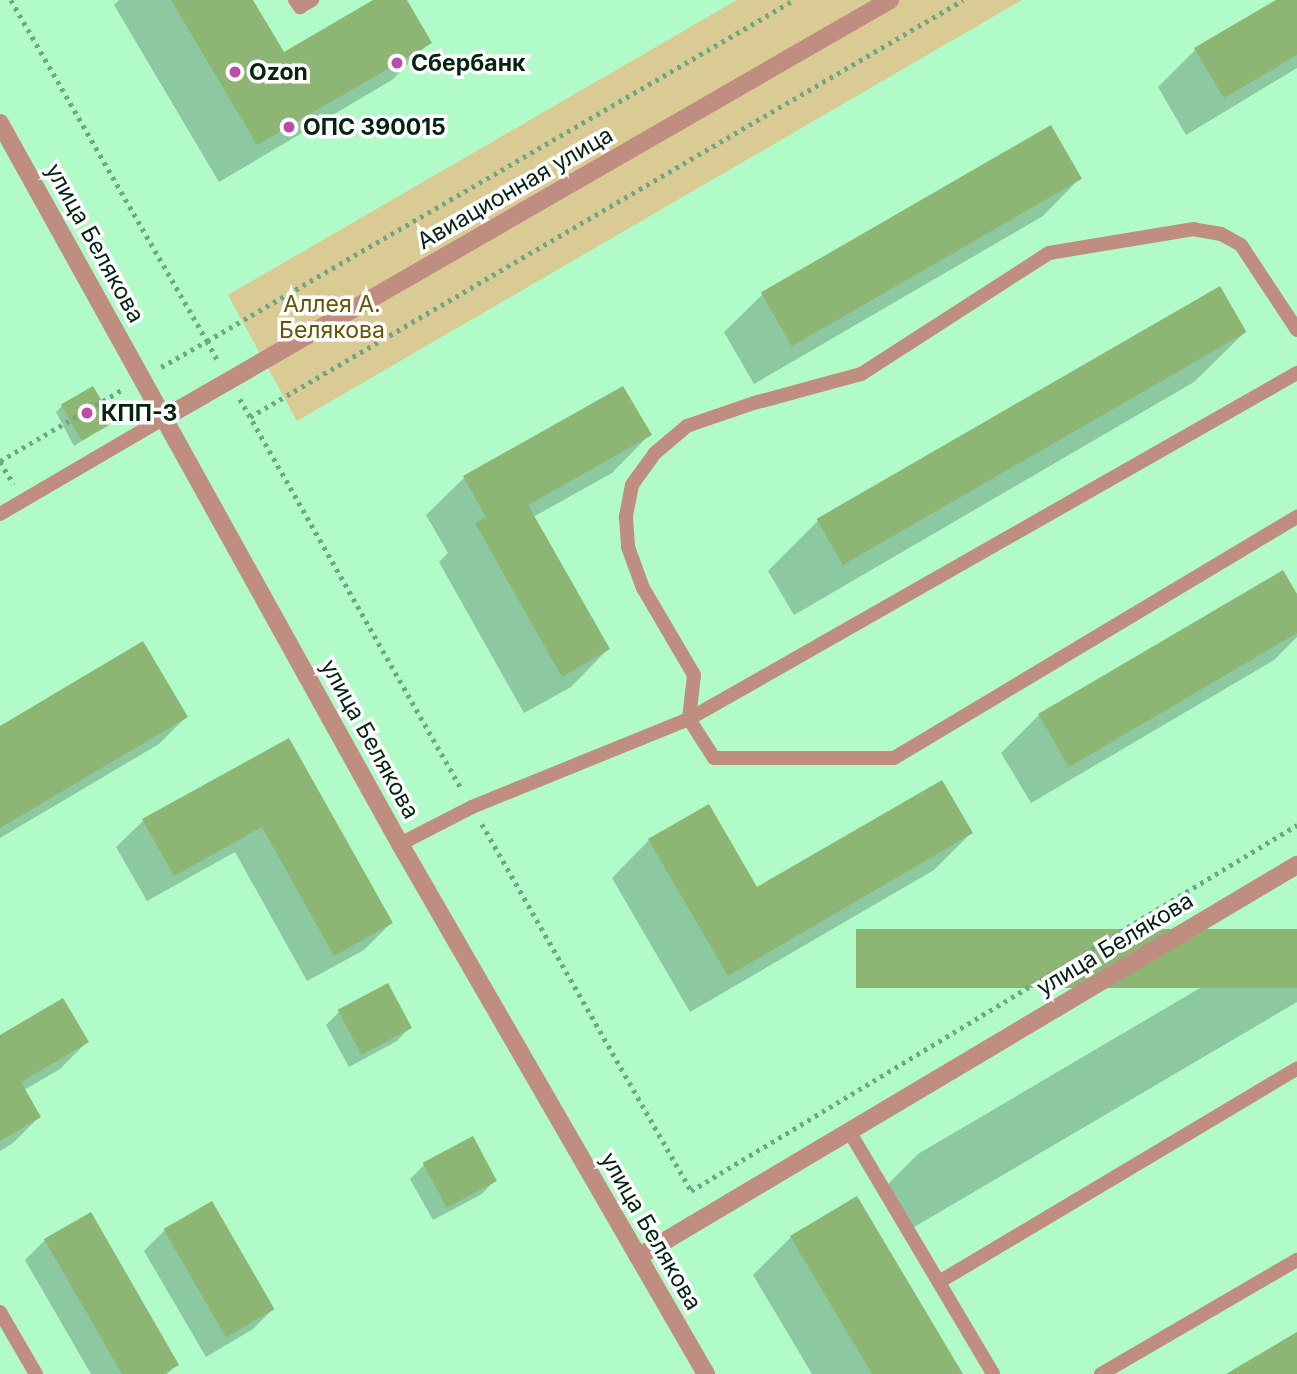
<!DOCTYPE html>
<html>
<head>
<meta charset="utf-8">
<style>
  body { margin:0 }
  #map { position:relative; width:1297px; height:1374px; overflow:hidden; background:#b0fbc8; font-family:Inter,sans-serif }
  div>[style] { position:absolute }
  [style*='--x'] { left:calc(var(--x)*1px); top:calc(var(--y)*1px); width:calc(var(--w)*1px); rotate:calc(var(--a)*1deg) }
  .green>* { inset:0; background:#dacb94 }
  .shadow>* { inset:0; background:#0003 }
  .building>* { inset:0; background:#8db674; transform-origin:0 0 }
  .path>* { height:4.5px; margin-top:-2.25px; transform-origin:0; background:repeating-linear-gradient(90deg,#6ea882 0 3.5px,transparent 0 8.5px) }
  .service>* { height:14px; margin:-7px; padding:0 7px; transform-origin:7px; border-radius:7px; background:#c08e81 }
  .minor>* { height:18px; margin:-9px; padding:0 9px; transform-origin:9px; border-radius:9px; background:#c08e81 }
  .dots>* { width:19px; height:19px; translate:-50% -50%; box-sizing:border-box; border:4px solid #fff; border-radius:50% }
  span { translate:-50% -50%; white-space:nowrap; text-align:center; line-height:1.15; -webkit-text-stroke:7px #fff; paint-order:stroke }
  .poi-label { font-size:23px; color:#042311; font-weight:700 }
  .left { translate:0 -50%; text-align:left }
  .street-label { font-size:23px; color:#042311 }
  .park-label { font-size:23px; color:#675506 }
</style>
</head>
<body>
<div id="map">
  <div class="green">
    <i style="clip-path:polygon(737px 0,1022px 0,297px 421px,228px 295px)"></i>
  </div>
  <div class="shadow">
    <i style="clip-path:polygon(119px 0,251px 0,283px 55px,376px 0,405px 0,430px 42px,392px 80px,219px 182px,114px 5px)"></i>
    <i style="clip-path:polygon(1279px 0,1297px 0,1297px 68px,1186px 135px,1158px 87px,1195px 50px)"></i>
    <i style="clip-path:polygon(1050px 127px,1080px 178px,1043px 216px,754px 384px,724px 332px,762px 295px)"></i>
    <i style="clip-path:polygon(1245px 332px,1194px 382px,794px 615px,768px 571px,818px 521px)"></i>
    <i style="clip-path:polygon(623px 388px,649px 435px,612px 473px,533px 517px,608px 649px,571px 687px,524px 713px,439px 562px,448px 553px,426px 515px,464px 478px)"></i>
    <i style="clip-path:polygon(62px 406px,111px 422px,74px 446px,56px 412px)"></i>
    <i style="clip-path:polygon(1297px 597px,1297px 637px,1274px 660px,1031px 803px,1001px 753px,1039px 715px)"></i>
    <i style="clip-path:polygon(186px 717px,159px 744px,0 838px,0 728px)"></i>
    <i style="clip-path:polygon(288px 740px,391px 923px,364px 950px,307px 981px,235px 852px,147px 901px,116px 847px,143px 821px)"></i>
    <i style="clip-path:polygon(971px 833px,934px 870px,690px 1012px,612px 878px,649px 840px,756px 890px)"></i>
    <i style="clip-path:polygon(1297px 931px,1297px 1002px,904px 1233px,880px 1192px,918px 1154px)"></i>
    <i style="clip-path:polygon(387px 985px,410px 1027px,397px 1041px,349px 1067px,326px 1025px,339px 1012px)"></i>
    <i style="clip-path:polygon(0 1037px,87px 1042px,60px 1069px,24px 1090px,39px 1117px,13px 1143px,0 1151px)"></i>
    <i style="clip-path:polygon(472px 1139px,495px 1180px,482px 1194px,433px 1220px,410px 1179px,424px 1165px)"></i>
    <i style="clip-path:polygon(857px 1198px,961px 1374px,812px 1374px,753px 1275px,791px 1237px)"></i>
    <i style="clip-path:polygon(211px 1203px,273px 1309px,253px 1329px,206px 1357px,144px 1251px,164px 1231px)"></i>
    <i style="clip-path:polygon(45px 1240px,176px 1365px,167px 1374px,91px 1374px,25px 1260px)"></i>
  </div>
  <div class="building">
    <i style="clip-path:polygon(171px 0,253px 0,284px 52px,373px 0,407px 0,432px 43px,257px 145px)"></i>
    <i style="clip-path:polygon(1276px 0,1297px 0,1297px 55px,1224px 98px,1194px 48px)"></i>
    <i style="left:1051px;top:125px;width:62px;height:335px;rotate:60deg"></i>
    <i style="left:1220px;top:286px;width:53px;height:466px;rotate:60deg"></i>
    <i style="left:93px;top:386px;width:42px;height:37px;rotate:60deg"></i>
    <i style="clip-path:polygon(623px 386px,652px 435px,528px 505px,610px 649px,562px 677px,475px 523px,486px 517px,463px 476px)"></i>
    <i style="clip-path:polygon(1283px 570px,1297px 594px,1297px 633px,1069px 767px,1038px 714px)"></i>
    <i style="clip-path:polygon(143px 641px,188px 717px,0 828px,0 726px)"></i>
    <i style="clip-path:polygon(289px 738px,393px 923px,334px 956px,262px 827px,174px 876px,142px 819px)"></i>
    <i style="clip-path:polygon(942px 780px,973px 833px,728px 976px,648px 839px,709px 804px,757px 887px)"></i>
    <i style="left:1297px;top:929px;width:59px;height:441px;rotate:90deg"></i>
    <i style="left:388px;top:983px;width:51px;height:57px;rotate:62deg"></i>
    <i style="clip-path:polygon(63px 998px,89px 1042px,21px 1082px,41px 1117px,0 1141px,0 1035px)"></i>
    <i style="left:473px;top:1136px;width:51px;height:57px;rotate:62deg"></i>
    <i style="clip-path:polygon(857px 1196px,963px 1374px,872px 1374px,790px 1236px)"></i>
    <i style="left:212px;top:1201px;width:125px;height:56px;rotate:60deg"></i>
    <i style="clip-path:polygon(91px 1212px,179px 1365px,163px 1374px,122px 1374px,44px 1239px)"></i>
    <i style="clip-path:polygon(1297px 1332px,1297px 1374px,1226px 1374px)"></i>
  </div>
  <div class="path">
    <i style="--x:11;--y:0;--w:393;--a:60.1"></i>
    <i style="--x:207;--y:341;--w:679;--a:-30.15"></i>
    <i style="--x:161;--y:367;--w:53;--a:-29.5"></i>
    <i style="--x:207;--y:341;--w:23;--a:61"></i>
    <i style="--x:240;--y:399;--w:449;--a:60.4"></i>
    <i style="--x:250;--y:417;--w:826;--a:-30.32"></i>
    <i style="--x:0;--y:461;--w:143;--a:-30.3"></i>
    <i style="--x:0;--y:462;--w:26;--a:58"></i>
    <i style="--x:482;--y:824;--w:422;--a:60.3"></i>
    <i style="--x:691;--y:1191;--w:708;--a:-31.13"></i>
  </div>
  <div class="service">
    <i style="--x:295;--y:0;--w:9;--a:54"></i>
    <i style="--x:300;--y:7;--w:14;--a:-30"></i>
    <i style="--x:1297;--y:330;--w:102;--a:-123.4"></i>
    <i style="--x:1241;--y:245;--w:23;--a:-151"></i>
    <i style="--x:1221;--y:234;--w:27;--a:-170"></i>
    <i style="--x:1194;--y:229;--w:147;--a:170.6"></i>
    <i style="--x:1049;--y:253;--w:224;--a:147.2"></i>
    <i style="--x:861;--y:374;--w:111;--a:164.8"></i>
    <i style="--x:754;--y:403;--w:71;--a:161.1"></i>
    <i style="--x:687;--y:426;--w:42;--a:139.8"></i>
    <i style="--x:655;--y:453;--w:39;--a:126"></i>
    <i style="--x:632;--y:485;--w:33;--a:101"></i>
    <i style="--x:626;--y:517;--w:30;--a:86"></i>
    <i style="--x:628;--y:547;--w:44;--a:69.9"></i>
    <i style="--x:643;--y:588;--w:101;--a:59.6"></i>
    <i style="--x:694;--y:675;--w:44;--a:96.5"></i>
    <i style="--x:689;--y:719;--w:46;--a:57.3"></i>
    <i style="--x:714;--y:758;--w:180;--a:0"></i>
    <i style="--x:894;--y:758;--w:470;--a:-30.9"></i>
    <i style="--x:0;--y:514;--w:190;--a:-30.3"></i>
    <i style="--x:400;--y:844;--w:81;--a:-27.2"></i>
    <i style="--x:472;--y:807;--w:234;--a:-22.1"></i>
    <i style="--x:689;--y:719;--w:700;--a:-29.64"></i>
    <i style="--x:849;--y:1131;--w:282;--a:59.3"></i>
    <i style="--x:939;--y:1282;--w:417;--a:-30.8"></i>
    <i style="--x:0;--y:1312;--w:72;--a:59.9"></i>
    <i style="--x:1101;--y:1374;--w:227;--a:-30.2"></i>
  </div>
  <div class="minor">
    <i style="--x:0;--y:123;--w:825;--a:60.98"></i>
    <i style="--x:400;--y:844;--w:612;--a:60"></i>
    <i style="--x:164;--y:418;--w:838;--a:-29.93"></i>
    <i style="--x:638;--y:1257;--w:767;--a:-30.75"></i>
  </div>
  <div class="dots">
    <i style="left:397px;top:63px;background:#bb4ca9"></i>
    <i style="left:235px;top:72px;background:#bb4ca9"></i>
    <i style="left:289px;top:127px;background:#bb4ca9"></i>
    <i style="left:87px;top:413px;background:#bb4ca9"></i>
  </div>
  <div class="poi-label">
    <span class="left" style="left:411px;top:63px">Сбербанк</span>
    <span class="left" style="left:249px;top:72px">Ozon</span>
    <span class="left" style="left:303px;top:127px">ОПС 390015</span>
    <span class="left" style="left:101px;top:413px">КПП-3</span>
  </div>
  <div class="street-label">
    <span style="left:515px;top:188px;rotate:-30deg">Авиационная улица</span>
    <span style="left:95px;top:243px;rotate:61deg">улица Белякова</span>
    <span style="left:370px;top:739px;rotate:61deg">улица Белякова</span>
    <span style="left:1115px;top:944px;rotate:-31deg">улица Белякова</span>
    <span style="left:651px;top:1231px;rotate:60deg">улица Белякова</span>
  </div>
  <div class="park-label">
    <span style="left:332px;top:317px">Аллея А.<br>Белякова</span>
  </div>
</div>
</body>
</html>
